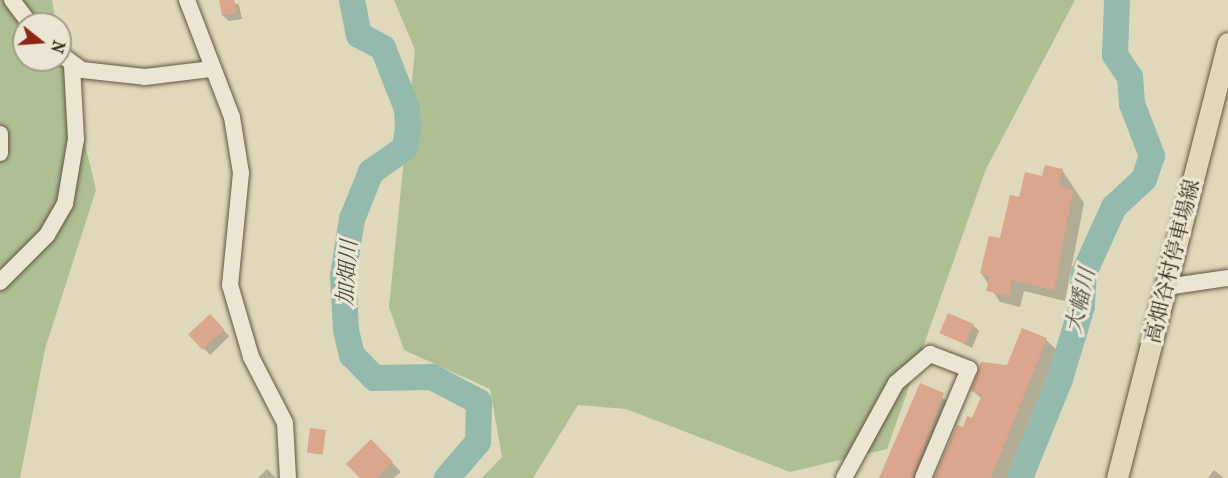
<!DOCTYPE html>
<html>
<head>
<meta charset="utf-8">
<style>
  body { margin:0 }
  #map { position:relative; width:1228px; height:478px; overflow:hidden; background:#e0d8bb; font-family:"IM FELL French Canon","Noto Serif JP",serif }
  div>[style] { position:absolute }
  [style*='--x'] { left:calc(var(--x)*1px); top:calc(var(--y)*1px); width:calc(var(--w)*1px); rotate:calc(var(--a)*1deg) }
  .green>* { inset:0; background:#aebf93 }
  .shadow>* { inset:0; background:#0003; transform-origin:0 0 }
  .river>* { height:26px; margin:-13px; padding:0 13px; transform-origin:13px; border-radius:13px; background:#94baad }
  .building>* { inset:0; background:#daa68e; transform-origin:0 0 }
  .roads { filter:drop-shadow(0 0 2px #615643) drop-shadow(0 0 2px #615643) }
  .minor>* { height:16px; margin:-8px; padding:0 8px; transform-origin:8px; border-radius:8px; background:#ebe6d3 }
  .major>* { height:21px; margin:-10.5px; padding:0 10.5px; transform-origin:10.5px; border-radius:10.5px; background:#e0d8bb }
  span { translate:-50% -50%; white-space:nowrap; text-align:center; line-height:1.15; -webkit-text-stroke:6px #ebe6d3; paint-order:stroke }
  .street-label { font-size:21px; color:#372b1b }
  .water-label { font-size:22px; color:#4e4f40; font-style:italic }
  .north { position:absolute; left:12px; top:12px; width:60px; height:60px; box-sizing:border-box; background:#ebe6d3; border:2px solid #a39b89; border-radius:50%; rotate:107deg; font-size:16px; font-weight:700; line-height:24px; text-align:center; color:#372b1b }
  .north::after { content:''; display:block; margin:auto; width:21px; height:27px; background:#8f2418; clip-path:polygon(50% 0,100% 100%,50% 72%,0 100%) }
</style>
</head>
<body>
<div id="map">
  <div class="green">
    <i style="clip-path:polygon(0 0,52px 0,56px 24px,24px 24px,24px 60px,60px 60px,60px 40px,96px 190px,45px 349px,20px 478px,0 478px)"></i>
    <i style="clip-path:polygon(394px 0,1075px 0,986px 169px,887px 449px,790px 472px,626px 409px,578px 405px,533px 478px,482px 478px,502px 457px,490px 389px,404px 350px,389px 307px,415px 50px)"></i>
  </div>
  <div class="shadow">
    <i style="clip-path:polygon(228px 0,239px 5px,242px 19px,229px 21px,223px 16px)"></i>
    <i style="clip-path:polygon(1062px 170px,1084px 203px,1065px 301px,1024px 291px,1020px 307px,1000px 302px,981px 273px,1020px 199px)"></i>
    <i style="left:210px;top:316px;width:28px;height:27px;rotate:46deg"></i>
    <i style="clip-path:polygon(973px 325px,979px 331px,972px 348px,941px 332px)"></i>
    <i style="clip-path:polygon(1046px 340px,1058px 351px,1007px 478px,936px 478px,973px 420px,982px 399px,973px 391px)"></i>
    <i style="clip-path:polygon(921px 385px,954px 405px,924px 478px,881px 478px)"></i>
    <i style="clip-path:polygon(371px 441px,401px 472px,394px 478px,362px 478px)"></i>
    <i style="clip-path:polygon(267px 469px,276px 478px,258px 478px)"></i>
    <i style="clip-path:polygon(1214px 470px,1224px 478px,1208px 478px)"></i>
  </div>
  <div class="river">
    <i style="--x:352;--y:0;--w:36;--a:79"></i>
    <i style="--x:359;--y:35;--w:27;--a:28"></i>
    <i style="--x:383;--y:48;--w:66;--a:68.5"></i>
    <i style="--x:407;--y:109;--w:19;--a:87"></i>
    <i style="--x:408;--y:128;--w:20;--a:99"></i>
    <i style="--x:405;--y:148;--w:42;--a:144.8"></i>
    <i style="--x:371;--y:172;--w:51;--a:112"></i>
    <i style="--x:352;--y:219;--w:58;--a:99"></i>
    <i style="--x:343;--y:276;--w:54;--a:86.8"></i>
    <i style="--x:346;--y:330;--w:26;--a:77"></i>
    <i style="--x:352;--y:355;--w:32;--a:46"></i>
    <i style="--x:374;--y:378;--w:58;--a:-1"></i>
    <i style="--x:432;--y:377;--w:53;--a:28"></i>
    <i style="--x:479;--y:402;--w:40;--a:91.4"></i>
    <i style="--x:478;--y:442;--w:48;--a:130.7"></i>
    <i style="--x:1020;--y:478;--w:107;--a:-68"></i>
    <i style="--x:1060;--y:379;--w:76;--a:-73.2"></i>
    <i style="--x:1082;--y:306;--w:33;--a:-87"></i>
    <i style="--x:1084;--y:273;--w:72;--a:-65.6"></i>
    <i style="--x:1114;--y:207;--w:41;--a:-43"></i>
    <i style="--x:1144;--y:179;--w:24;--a:-71"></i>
    <i style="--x:1152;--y:156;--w:56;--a:-111"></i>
    <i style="--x:1132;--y:104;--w:27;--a:-94"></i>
    <i style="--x:1130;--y:77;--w:27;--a:-124"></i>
    <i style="--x:1115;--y:55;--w:55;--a:-87.9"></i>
  </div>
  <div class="building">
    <i style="clip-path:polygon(219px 0,234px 0,237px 13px,222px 16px)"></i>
    <i style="clip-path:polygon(1045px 165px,1063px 169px,1059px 186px,1073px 190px,1054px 290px,1012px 280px,1009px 296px,986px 291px,990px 276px,980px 273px,989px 236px,1000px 238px,1010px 195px,1019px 197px,1025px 172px,1042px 176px)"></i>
    <i style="left:948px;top:313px;width:28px;height:22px;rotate:23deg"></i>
    <i style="left:210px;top:314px;width:21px;height:30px;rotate:47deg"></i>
    <i style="clip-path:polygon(1022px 328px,1047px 338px,991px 478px,934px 478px,957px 425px,963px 427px,967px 416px,972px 418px,982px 395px,971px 391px,981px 362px,1007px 365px)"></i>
    <i style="clip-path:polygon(920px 383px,944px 393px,913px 478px,879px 478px)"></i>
    <i style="left:310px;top:428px;width:16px;height:25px;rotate:7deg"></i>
    <i style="clip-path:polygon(371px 439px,393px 462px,377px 478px,360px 478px,346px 464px)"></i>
  </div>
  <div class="roads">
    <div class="minor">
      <i style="--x:12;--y:0;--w:30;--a:53"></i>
      <i style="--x:187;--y:0;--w:125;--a:69"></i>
      <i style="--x:232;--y:117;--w:57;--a:80.9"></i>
      <i style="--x:241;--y:173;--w:113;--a:95.6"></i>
      <i style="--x:230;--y:285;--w:75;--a:73.7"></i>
      <i style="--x:251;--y:357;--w:74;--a:62.7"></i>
      <i style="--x:285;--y:423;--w:55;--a:86.9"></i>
      <i style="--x:60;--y:54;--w:27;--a:36"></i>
      <i style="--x:82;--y:70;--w:63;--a:6.3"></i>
      <i style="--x:145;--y:77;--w:66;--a:-6.9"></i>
      <i style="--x:0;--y:134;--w:19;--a:90"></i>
      <i style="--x:0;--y:282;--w:66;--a:-45"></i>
      <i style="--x:47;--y:235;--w:36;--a:-60"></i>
      <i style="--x:65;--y:204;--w:66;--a:-80.4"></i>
      <i style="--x:76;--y:139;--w:75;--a:-93.1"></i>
      <i style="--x:1166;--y:287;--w:63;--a:-8.3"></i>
      <i style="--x:844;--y:478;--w:108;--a:-61.3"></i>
      <i style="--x:896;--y:383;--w:45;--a:-40.5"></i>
      <i style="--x:930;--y:354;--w:42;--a:21"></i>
      <i style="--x:969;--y:369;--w:118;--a:112.9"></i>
    </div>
    <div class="major">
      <i style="--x:1117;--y:478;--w:449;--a:-75.7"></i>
    </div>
  </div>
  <div class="street-label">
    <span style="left:1172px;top:261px;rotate:-76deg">高畑谷村停車場線</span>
  </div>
  <div class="water-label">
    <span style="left:348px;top:273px;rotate:-86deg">加畑川</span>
    <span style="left:1081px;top:301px;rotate:-77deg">大幡川</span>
  </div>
  <div class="north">N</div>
</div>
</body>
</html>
